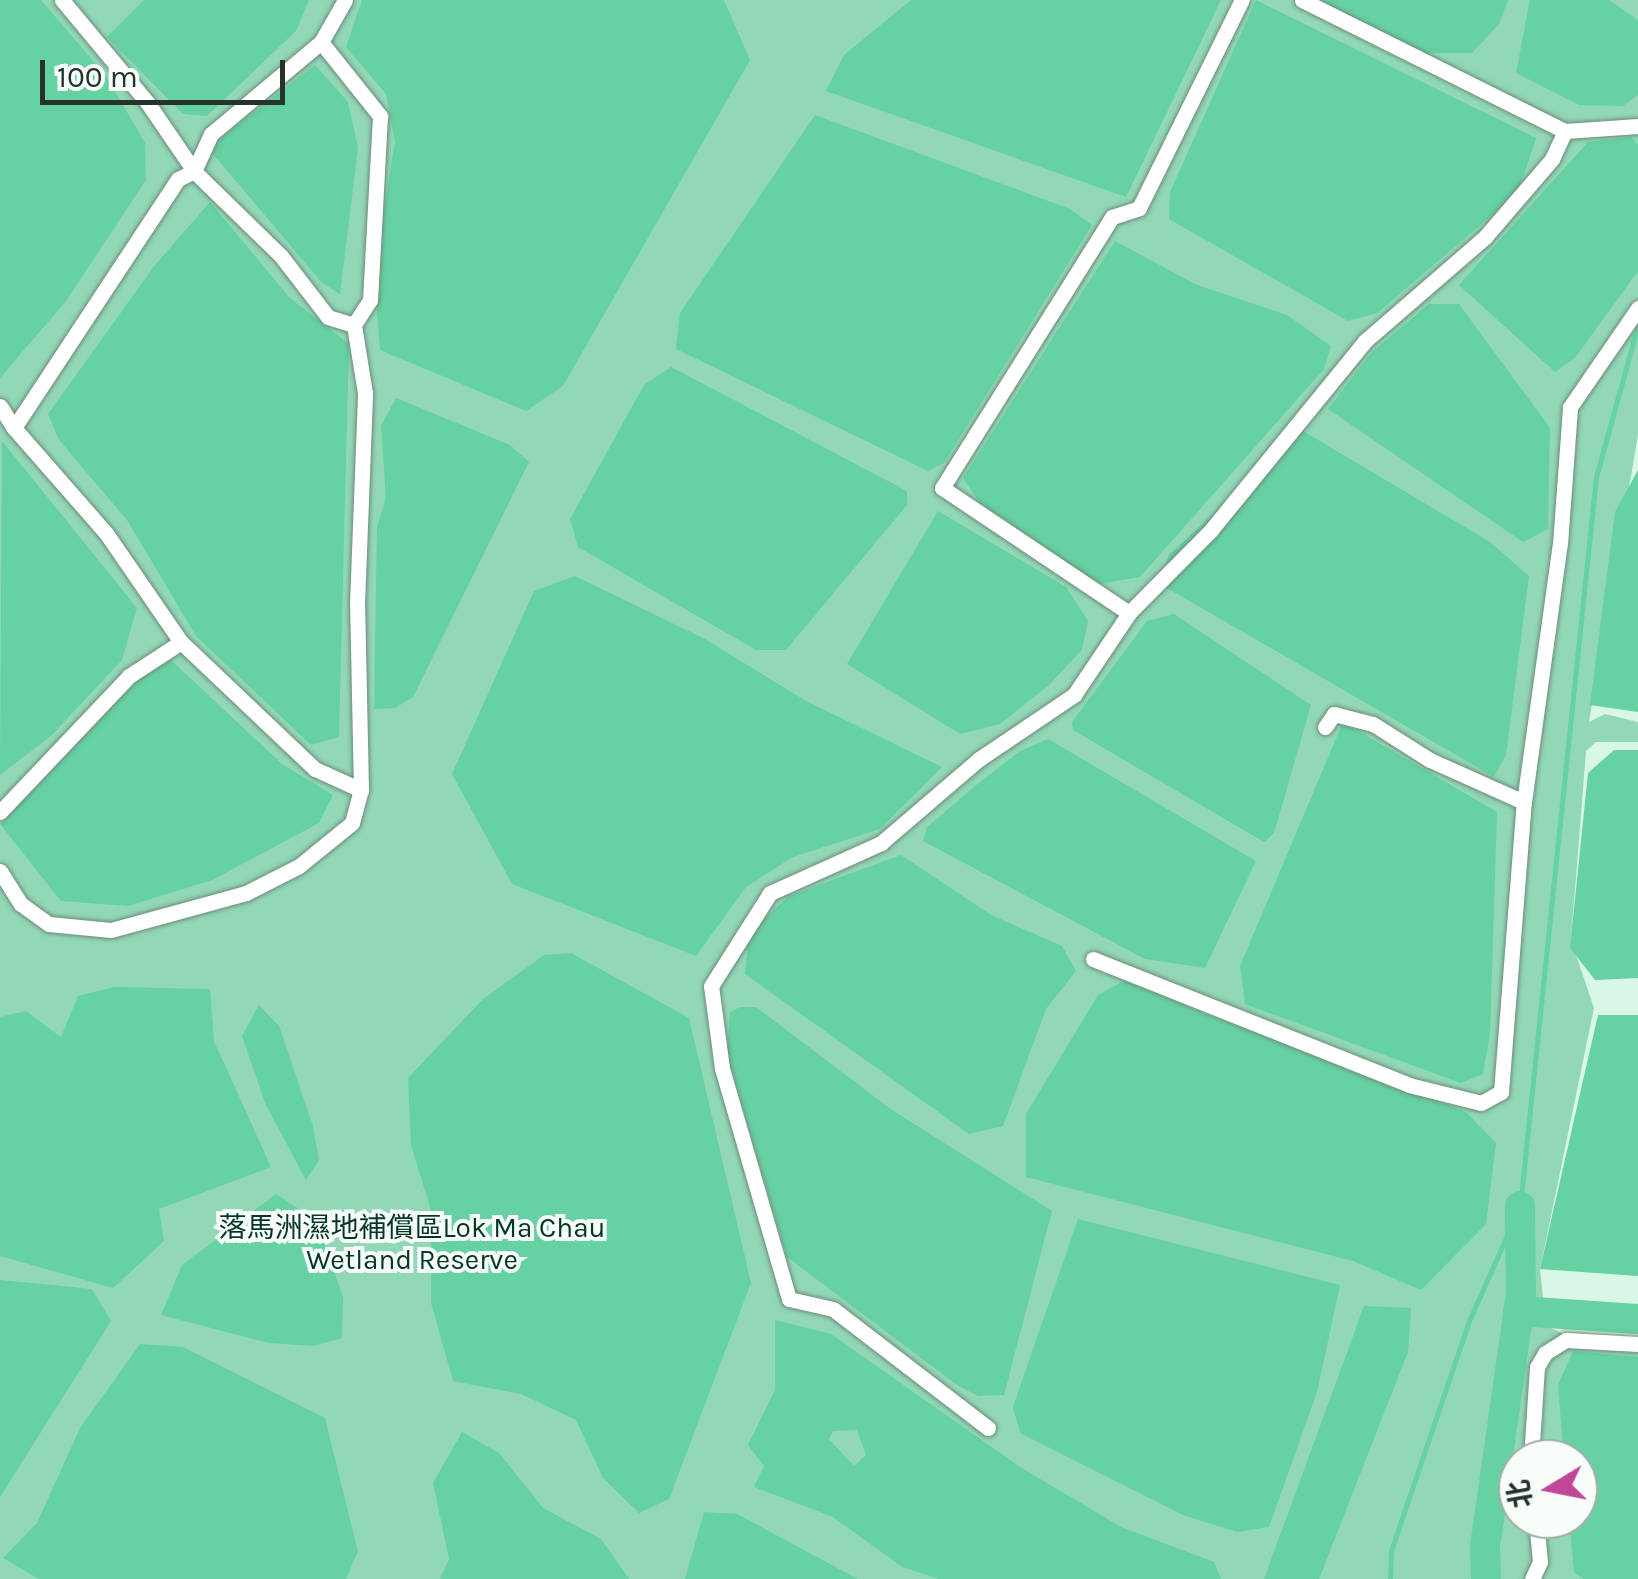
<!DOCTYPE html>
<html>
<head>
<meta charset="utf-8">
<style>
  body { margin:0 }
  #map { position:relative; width:1638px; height:1579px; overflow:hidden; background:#d8f7e7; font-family:Karla,"Noto Sans SC",sans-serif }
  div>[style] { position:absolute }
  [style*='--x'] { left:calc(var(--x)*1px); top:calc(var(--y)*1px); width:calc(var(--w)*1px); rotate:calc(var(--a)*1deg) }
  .green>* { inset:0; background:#92d8b6 }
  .water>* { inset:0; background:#66d1a2 }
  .stream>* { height:5px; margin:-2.5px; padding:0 2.5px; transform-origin:2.5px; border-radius:2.5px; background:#66d1a2 }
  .river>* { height:30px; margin:-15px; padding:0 15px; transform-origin:15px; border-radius:15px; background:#66d1a2 }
  .roads { filter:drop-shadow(0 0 2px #6f8b7d) drop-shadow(0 0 2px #6f8b7d) }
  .minor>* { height:15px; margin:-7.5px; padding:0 7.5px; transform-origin:7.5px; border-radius:7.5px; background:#fff }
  span { translate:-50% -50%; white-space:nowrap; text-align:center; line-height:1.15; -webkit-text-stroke:8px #f7fefa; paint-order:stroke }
  .park-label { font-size:28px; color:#063725 }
  .north { position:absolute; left:1498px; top:1439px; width:100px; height:100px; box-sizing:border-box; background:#f7fefa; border:2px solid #a3aca8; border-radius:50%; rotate:260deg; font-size:28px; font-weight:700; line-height:40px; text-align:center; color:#26322c }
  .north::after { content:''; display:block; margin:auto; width:35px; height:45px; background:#c14799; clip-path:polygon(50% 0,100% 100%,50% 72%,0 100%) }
  .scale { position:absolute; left:40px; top:60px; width:245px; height:45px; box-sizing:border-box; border:5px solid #26322c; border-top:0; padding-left:12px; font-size:30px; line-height:35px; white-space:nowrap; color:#26322c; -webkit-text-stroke:8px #f7fefa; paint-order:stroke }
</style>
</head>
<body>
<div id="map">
  <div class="green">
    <i style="clip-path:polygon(evenodd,0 0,1638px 0,1638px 435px,1589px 722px,1605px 714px,1638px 722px,1638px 742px,1596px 742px,1586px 751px,1571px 940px,1594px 1008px,1540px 1269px,1546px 1326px,1578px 1340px,1638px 1342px,1638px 1579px,0 1579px,0 0,1518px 1459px,1578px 1459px,1578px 1519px,1518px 1519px,1518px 1459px)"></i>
  </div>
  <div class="water">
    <i style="clip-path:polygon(0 0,41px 0,106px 76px,145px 143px,146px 180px,66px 301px,0 378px)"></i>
    <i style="clip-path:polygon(144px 0,309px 0,296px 31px,207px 116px,183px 114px,107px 37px)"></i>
    <i style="clip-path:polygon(362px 0,724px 0,750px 60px,563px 386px,526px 411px,380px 350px,374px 269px,395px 142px,386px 94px,346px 47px)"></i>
    <i style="clip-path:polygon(911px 0,1221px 0,1126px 197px,826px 91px,844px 55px)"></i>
    <i style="clip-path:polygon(1256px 0,1536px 138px,1518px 193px,1377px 313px,1348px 321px,1169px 219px,1170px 192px)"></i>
    <i style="clip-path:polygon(1318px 0,1508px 0,1499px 24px,1472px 53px,1426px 53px)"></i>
    <i style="clip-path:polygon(1530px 0,1609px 0,1638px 20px,1638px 95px,1623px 106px,1579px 105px,1516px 73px)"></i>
    <i style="clip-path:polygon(315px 65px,348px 102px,358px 148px,340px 294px,322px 283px,208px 148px)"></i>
    <i style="clip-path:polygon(815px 115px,1070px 209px,1092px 225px,944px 463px,928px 471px,676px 349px,680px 313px)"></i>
    <i style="clip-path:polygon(1631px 137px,1638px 145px,1638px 271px,1575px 358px,1555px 372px,1459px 285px,1588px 142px)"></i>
    <i style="clip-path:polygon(210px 202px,289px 297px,349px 344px,339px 737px,311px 745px,196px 636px,127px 520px,59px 440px,48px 414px,155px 265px)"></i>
    <i style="clip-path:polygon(1115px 241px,1195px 284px,1287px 315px,1331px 346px,1324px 369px,1140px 577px,1098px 584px,980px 503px,963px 478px)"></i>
    <i style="clip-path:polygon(1429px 304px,1459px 304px,1550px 428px,1548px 529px,1523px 542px,1328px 409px,1372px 352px)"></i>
    <i style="clip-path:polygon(671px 367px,907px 491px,907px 505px,786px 650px,756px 650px,578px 547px,570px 519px,644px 385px)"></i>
    <i style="clip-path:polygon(396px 398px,510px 445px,529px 462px,413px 697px,395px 708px,374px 709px,377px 526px,386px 498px,381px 426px)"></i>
    <i style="clip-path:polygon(1303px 431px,1490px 542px,1529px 576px,1506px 755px,1494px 777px,1160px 584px,1169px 555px)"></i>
    <i style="clip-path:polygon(2px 441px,137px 608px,122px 660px,51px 736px,0 775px)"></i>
    <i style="clip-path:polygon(1638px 470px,1638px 712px,1590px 705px,1615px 512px)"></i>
    <i style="clip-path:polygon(938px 511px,1066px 587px,1088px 621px,1082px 650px,1048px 686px,1000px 724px,960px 734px,847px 664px)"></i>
    <i style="clip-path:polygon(575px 576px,705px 639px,806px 701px,942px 767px,880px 829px,793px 857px,746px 887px,696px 956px,512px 884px,452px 774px,534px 591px)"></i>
    <i style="clip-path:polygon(1174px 614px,1311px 705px,1274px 833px,1264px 842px,1073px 730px,1072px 722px,1147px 621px)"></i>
    <i style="clip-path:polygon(171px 660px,282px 764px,333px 795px,319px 823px,212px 880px,128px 906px,61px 901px,0 824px,142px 676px)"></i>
    <i style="clip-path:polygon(1343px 722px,1497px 812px,1490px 1034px,1483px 1074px,1461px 1083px,1245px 1004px,1240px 966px)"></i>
    <i style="clip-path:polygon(1048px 739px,1256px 861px,1205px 968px,1145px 959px,923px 841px,927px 827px,975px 786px,1020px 751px)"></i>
    <i style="clip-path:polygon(1614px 750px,1638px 750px,1638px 978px,1595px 980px,1570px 948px,1588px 773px)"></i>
    <i style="clip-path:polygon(901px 855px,991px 915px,1062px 946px,1076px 971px,1046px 1009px,1003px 1126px,969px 1134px,745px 974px,749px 933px,789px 896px)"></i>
    <i style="clip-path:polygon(571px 953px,689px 1018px,751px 1283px,669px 1499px,639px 1513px,603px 1478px,576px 1420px,521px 1394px,453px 1381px,431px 1303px,431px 1210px,411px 1145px,408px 1078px,483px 999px,544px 955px)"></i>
    <i style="clip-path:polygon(1129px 978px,1195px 1010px,1466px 1112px,1496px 1143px,1486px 1224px,1421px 1290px,1353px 1261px,1026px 1177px,1026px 1114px,1098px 995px)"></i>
    <i style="clip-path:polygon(114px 987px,210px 989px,214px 1041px,271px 1167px,159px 1209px,164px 1241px,113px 1288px,0 1256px,0 1017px,26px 1011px,61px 1037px,78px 996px)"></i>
    <i style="clip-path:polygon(259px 1005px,279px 1026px,313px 1126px,319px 1160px,306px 1180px,265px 1103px,242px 1036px)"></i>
    <i style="clip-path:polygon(740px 1007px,756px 1007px,892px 1110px,1052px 1211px,1004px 1395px,978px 1396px,957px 1385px,787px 1257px,727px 1054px,730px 1012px)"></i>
    <i style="clip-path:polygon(1598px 1015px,1638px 1015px,1638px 1276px,1540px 1269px)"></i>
    <i style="clip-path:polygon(276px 1194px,316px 1220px,343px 1297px,342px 1338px,313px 1346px,269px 1343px,161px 1315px,182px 1265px)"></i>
    <i style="clip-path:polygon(1078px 1219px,1340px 1285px,1317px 1392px,1269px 1527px,1237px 1532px,1183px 1515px,1020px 1433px,1013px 1407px)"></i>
    <i style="clip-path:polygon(0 1280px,92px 1289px,111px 1321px,0 1497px)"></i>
    <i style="clip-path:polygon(1364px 1306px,1411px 1308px,1408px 1352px,1319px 1579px,1264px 1579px)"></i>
    <i style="clip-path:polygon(evenodd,775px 1320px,831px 1334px,1020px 1467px,1121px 1527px,1214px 1562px,1221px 1579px,939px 1579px,902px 1567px,833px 1517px,754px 1487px,764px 1466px,748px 1445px,775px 1390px,775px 1320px,857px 1430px,866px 1455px,854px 1466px,829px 1439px,833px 1431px,857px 1430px)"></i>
    <i style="clip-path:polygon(140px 1344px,183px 1347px,325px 1418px,358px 1551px,346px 1579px,39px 1579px,3px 1558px,37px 1523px,80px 1428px)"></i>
    <i style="clip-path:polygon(1573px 1351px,1638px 1357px,1638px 1579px,1584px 1579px,1574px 1572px,1569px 1519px,1578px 1519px,1578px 1459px,1564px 1459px,1558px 1385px)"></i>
    <i style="clip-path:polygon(462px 1432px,499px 1453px,543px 1508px,601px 1539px,629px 1579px,440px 1579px,449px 1559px,433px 1483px)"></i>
    <i style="clip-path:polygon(704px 1512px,737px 1514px,858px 1579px,685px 1579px)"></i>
  </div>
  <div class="stream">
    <i style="--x:1390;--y:1579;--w:28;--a:-88"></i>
    <i style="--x:1391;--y:1551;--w:241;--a:-71.3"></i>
    <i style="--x:1468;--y:1323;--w:128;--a:-66"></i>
    <i style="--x:1520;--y:1206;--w:733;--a:-84.05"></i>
    <i style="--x:1596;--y:477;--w:158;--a:-74.6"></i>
  </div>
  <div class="river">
    <i style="--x:1518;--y:1311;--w:120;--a:3.8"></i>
    <i style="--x:1486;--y:1579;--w:32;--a:-92"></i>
    <i style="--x:1485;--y:1547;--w:257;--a:-81.9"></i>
    <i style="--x:1521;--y:1293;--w:87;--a:-90.7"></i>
  </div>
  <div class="roads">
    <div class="minor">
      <i style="--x:62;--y:0;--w:133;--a:50.2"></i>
      <i style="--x:147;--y:102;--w:83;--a:55.7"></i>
      <i style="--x:194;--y:171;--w:41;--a:-65.3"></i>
      <i style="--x:211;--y:134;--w:143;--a:-39.9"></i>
      <i style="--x:345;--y:0;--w:48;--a:119.7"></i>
      <i style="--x:321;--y:42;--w:95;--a:51.4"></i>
      <i style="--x:380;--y:116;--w:184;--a:93.1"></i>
      <i style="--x:370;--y:300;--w:30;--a:123"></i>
      <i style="--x:354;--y:325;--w:27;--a:-163"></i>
      <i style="--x:328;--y:317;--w:77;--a:-127.6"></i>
      <i style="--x:281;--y:256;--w:122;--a:-135.7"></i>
      <i style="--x:194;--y:171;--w:18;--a:153"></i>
      <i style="--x:178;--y:179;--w:298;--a:123.4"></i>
      <i style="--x:14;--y:428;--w:140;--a:48.8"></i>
      <i style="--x:106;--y:533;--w:132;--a:55.5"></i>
      <i style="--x:181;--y:642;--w:185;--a:43.5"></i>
      <i style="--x:315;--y:769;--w:51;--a:24.5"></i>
      <i style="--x:1302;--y:0;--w:294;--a:26.5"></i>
      <i style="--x:1565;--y:131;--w:73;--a:-3.9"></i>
      <i style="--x:0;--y:406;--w:26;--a:58"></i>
      <i style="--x:1129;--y:613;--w:117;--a:-45.3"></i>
      <i style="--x:1211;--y:530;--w:244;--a:-50.8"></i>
      <i style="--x:1365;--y:341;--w:159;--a:-40.9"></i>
      <i style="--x:1485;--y:237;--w:103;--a:-49.3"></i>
      <i style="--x:1552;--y:159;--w:31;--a:-65"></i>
      <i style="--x:1325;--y:727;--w:16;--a:-55"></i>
      <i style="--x:1334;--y:714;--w:40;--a:14.4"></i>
      <i style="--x:1373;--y:724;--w:67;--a:32.3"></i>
      <i style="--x:1430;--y:760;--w:103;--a:24.1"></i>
      <i style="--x:0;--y:812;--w:187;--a:-46.5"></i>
      <i style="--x:129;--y:676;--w:62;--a:-33.2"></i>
      <i style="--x:0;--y:871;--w:39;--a:58"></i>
      <i style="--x:21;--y:904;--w:34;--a:36"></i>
      <i style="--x:49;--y:924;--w:62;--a:5.5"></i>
      <i style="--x:111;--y:930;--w:140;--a:-15.3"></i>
      <i style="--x:246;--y:893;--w:59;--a:-27"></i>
      <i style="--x:299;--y:866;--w:68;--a:-39.1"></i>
      <i style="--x:352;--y:823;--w:34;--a:-75"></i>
      <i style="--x:361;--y:790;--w:186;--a:-91.2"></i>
      <i style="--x:357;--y:604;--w:211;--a:-87.8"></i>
      <i style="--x:365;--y:393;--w:69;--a:-99.2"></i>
      <i style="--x:1093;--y:959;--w:340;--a:21.7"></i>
      <i style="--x:1409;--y:1085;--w:74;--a:14"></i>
      <i style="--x:1481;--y:1103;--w:23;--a:-29"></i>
      <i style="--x:1501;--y:1092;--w:291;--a:-85.5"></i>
      <i style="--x:1524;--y:802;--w:260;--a:-82.1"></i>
      <i style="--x:1560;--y:544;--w:137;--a:-85.8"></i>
      <i style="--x:1570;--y:407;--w:120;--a:-55.5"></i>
      <i style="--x:988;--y:1428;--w:195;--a:-142.5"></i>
      <i style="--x:833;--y:1309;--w:45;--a:-167.2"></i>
      <i style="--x:789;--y:1299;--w:241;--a:-106.2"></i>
      <i style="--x:722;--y:1068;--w:83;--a:-97.6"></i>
      <i style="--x:711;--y:986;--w:110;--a:-57.6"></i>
      <i style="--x:770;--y:893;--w:122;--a:-24.2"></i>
      <i style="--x:881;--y:843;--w:129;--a:-40.6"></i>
      <i style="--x:979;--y:759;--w:115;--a:-34"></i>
      <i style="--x:1074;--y:695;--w:99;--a:-56.1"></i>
      <i style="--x:1129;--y:613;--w:225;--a:-146.2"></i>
      <i style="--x:942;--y:488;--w:320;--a:-57.9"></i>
      <i style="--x:1112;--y:217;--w:28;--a:-18"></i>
      <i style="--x:1139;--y:208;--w:232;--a:-63.7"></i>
      <i style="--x:1531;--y:1459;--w:92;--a:-86.3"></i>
      <i style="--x:1537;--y:1367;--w:16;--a:-60"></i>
      <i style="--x:1545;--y:1353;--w:25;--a:-32"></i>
      <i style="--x:1566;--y:1340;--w:72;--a:3.2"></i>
      <i style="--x:1532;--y:1579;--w:19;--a:-65"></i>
      <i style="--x:1540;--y:1562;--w:43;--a:-95.3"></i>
    </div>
  </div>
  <div class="park-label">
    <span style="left:412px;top:1244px">落馬洲濕地補償區Lok Ma Chau<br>Wetland Reserve</span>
  </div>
  <div class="north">北</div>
  <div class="scale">100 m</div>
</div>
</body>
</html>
